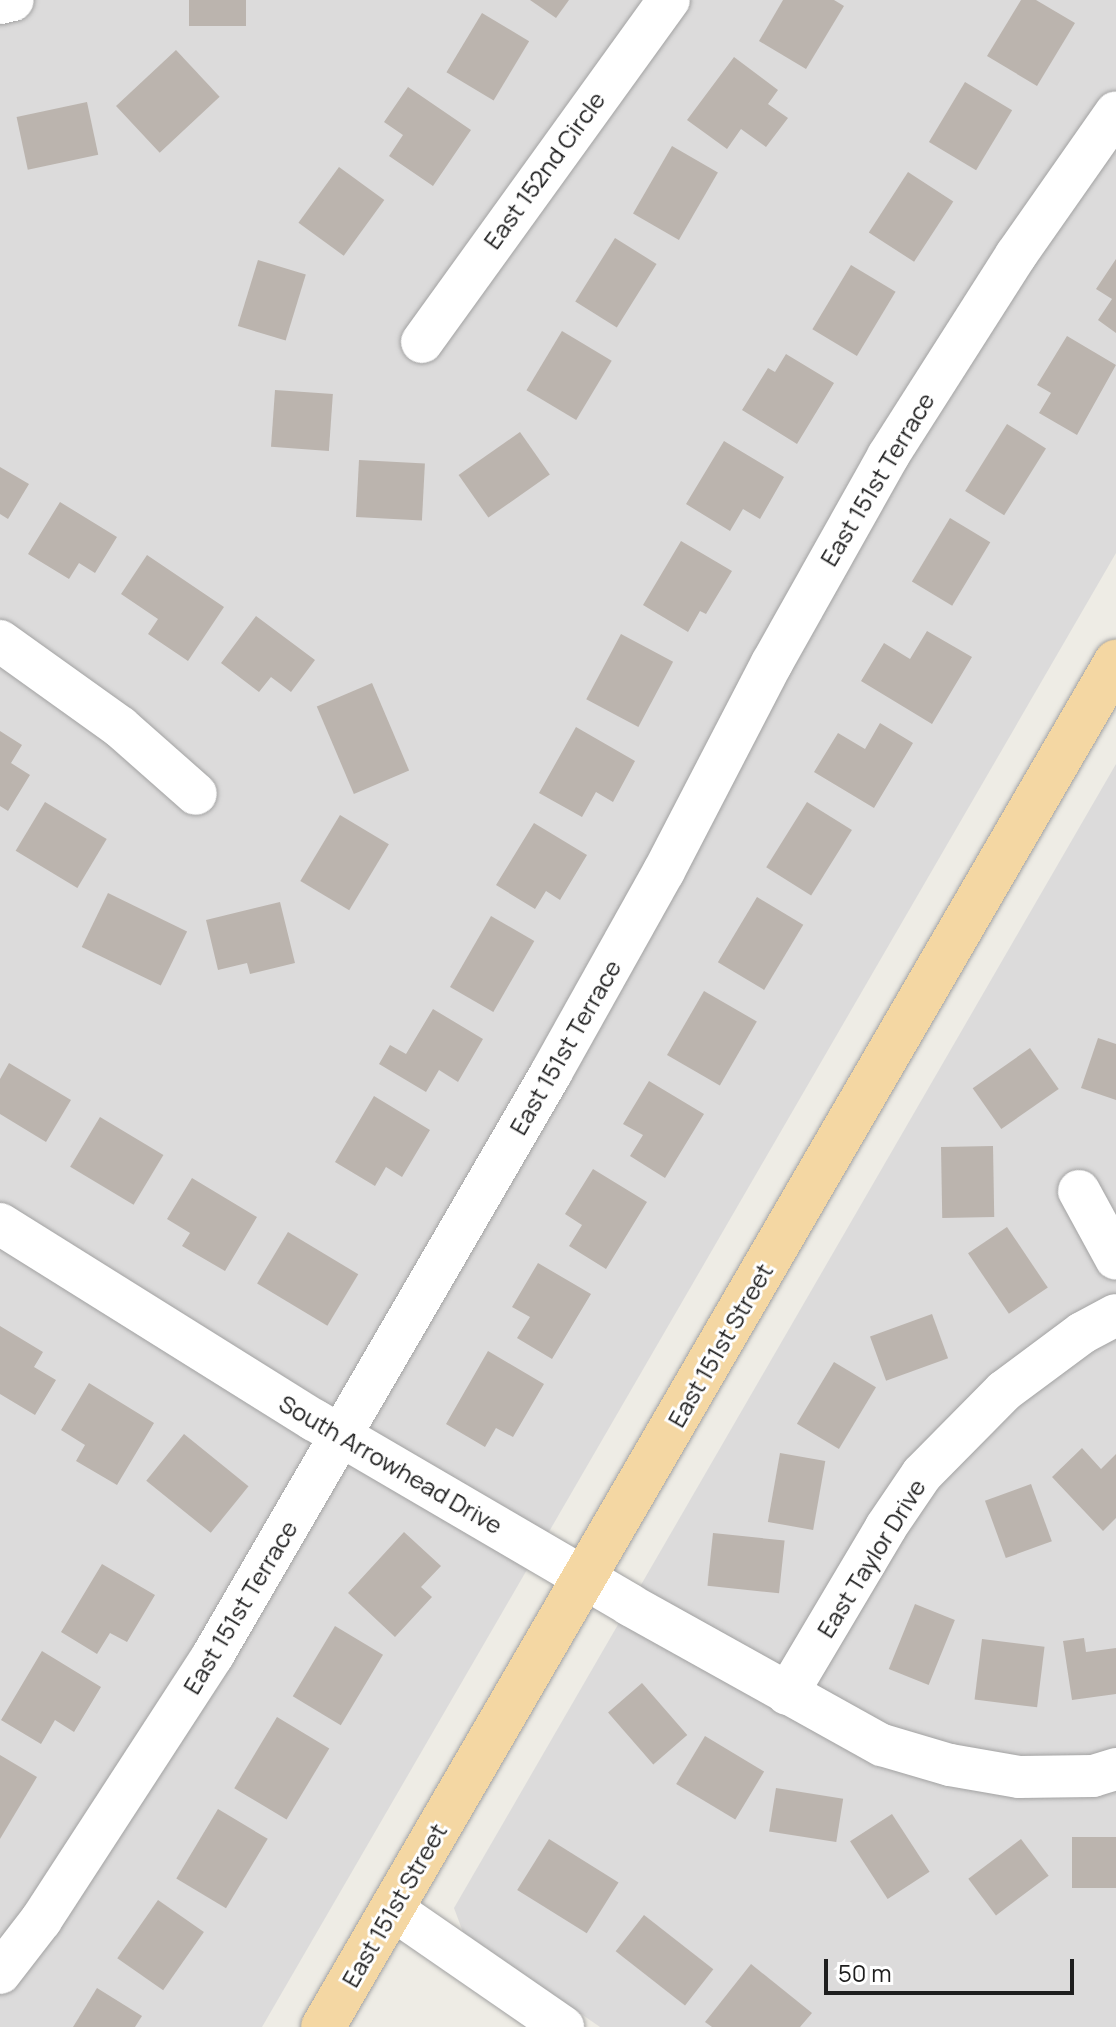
<!DOCTYPE html>
<html>
<head>
<meta charset="utf-8">
<style>
  body { margin:0 }
  #map { position:relative; width:1116px; height:2027px; overflow:hidden; background:#eeece5; font-family:Manrope,sans-serif }
  div>[style] { position:absolute }
  [style*='--x'] { left:calc(var(--x)*1px); top:calc(var(--y)*1px); width:calc(var(--w)*1px); rotate:calc(var(--a)*1deg) }
  .residential>* { inset:0; background:#dcdbdb }
  .building>* { inset:0; background:#bbb4ae; transform-origin:0 0 }
  .roads { filter:drop-shadow(0 0 2px #a2a2a2) drop-shadow(0 0 2px #a2a2a2) }
  .minor>* { height:42px; margin:-21px; padding:0 21px; transform-origin:21px; border-radius:21px; background:#fff }
  .major>* { height:44px; margin:-22px; padding:0 22px; transform-origin:22px; border-radius:22px; background:#f4d7a3 }
  span { translate:-50% -50%; white-space:nowrap; text-align:center; line-height:1.15; -webkit-text-stroke:6px #fff; paint-order:stroke }
  .street-label { font-size:24px; color:#1e1e1e }
  .scale { position:absolute; left:824px; top:1959px; width:250px; height:36px; box-sizing:border-box; border:4px solid #1e1e1e; border-top:0; padding-left:10px; font-size:24px; line-height:28px; white-space:nowrap; color:#1e1e1e; -webkit-text-stroke:6px #fff; paint-order:stroke }
</style>
</head>
<body>
<div id="map">
  <div class="residential">
    <i style="clip-path:polygon(0 0,1116px 0,1116px 553px,262px 2027px,0 2027px)"></i>
    <i style="clip-path:polygon(1116px 764px,1116px 2027px,600px 2027px,463px 1932px,454px 1908px)"></i>
  </div>
  <div class="building">
    <i style="left:189px;top:0;width:57px;height:26px"></i>
    <i style="clip-path:polygon(530px 0,569px 0,556px 18px)"></i>
    <i style="clip-path:polygon(783px 0,834px 0,844px 6px,806px 69px,759px 41px)"></i>
    <i style="clip-path:polygon(1021px 0,1036px 0,1075px 23px,1037px 86px,987px 56px)"></i>
    <i style="left:482px;top:13px;width:55px;height:69px;rotate:31deg"></i>
    <i style="left:176px;top:50px;width:64px;height:82px;rotate:47deg"></i>
    <i style="clip-path:polygon(734px 57px,778px 90px,768px 104px,788px 118px,766px 147px,741px 129px,727px 149px,687px 120px)"></i>
    <i style="left:965px;top:82px;width:55px;height:70px;rotate:31deg"></i>
    <i style="clip-path:polygon(408px 87px,471px 130px,433px 186px,389px 156px,403px 135px,384px 122px)"></i>
    <i style="left:87px;top:102px;width:54px;height:72px;rotate:78deg"></i>
    <i style="left:672px;top:146px;width:53px;height:78px;rotate:30deg"></i>
    <i style="left:339px;top:167px;width:56px;height:69px;rotate:36deg"></i>
    <i style="left:908px;top:172px;width:54px;height:72px;rotate:33deg"></i>
    <i style="left:615px;top:238px;width:49px;height:75px;rotate:32deg"></i>
    <i style="clip-path:polygon(1116px 259px,1116px 333px,1098px 320px,1112px 299px,1096px 289px)"></i>
    <i style="left:258px;top:260px;width:50px;height:69px;rotate:17deg"></i>
    <i style="left:851px;top:265px;width:52px;height:75px;rotate:31deg"></i>
    <i style="left:562px;top:331px;width:58px;height:69px;rotate:31deg"></i>
    <i style="clip-path:polygon(1067px 336px,1116px 365px,1077px 435px,1039px 413px,1051px 393px,1037px 385px)"></i>
    <i style="clip-path:polygon(786px 354px,834px 383px,797px 444px,742px 410px,768px 368px,775px 372px)"></i>
    <i style="left:275px;top:390px;width:58px;height:57px;rotate:4deg"></i>
    <i style="left:1007px;top:424px;width:46px;height:79px;rotate:32deg"></i>
    <i style="left:520px;top:432px;width:52px;height:75px;rotate:55deg"></i>
    <i style="clip-path:polygon(724px 441px,784px 477px,760px 519px,743px 509px,730px 531px,686px 504px)"></i>
    <i style="left:359px;top:460px;width:66px;height:57px;rotate:3deg"></i>
    <i style="clip-path:polygon(0 467px,29px 484px,8px 519px,0 514px)"></i>
    <i style="clip-path:polygon(60px 502px,117px 537px,95px 573px,79px 563px,69px 579px,28px 554px)"></i>
    <i style="left:950px;top:518px;width:47px;height:74px;rotate:31deg"></i>
    <i style="clip-path:polygon(681px 541px,732px 571px,706px 614px,700px 611px,688px 632px,643px 605px)"></i>
    <i style="clip-path:polygon(147px 555px,224px 607px,188px 661px,148px 634px,158px 619px,121px 594px)"></i>
    <i style="clip-path:polygon(256px 616px,315px 660px,291px 692px,271px 677px,259px 692px,221px 663px)"></i>
    <i style="clip-path:polygon(927px 631px,972px 657px,932px 724px,861px 681px,884px 643px,910px 659px)"></i>
    <i style="left:621px;top:634px;width:59px;height:74px;rotate:28deg"></i>
    <i style="left:372px;top:683px;width:95px;height:60px;rotate:67deg"></i>
    <i style="clip-path:polygon(880px 723px,913px 743px,874px 808px,814px 772px,838px 733px,865px 749px)"></i>
    <i style="clip-path:polygon(576px 727px,635px 761px,613px 802px,596px 792px,582px 817px,539px 793px)"></i>
    <i style="clip-path:polygon(0 731px,22px 745px,11px 763px,30px 775px,8px 811px,0 806px)"></i>
    <i style="left:45px;top:802px;width:72px;height:57px;rotate:31deg"></i>
    <i style="left:807px;top:802px;width:53px;height:77px;rotate:32deg"></i>
    <i style="left:340px;top:815px;width:57px;height:77px;rotate:31deg"></i>
    <i style="clip-path:polygon(534px 823px,587px 855px,560px 900px,546px 891px,535px 909px,496px 885px)"></i>
    <i style="left:108px;top:893px;width:88px;height:60px;rotate:26deg"></i>
    <i style="left:757px;top:897px;width:54px;height:76px;rotate:31deg"></i>
    <i style="clip-path:polygon(280px 902px,295px 963px,250px 974px,247px 963px,218px 970px,206px 920px)"></i>
    <i style="left:491px;top:916px;width:50px;height:82px;rotate:30deg"></i>
    <i style="left:704px;top:991px;width:61px;height:74px;rotate:30deg"></i>
    <i style="clip-path:polygon(433px 1009px,483px 1039px,458px 1082px,439px 1070px,426px 1092px,379px 1064px,390px 1045px,406px 1054px)"></i>
    <i style="clip-path:polygon(1098px 1038px,1116px 1044px,1116px 1100px,1081px 1088px)"></i>
    <i style="left:1030px;top:1048px;width:50px;height:70px;rotate:55deg"></i>
    <i style="clip-path:polygon(9px 1063px,71px 1100px,46px 1142px,0 1114px,0 1079px)"></i>
    <i style="clip-path:polygon(649px 1081px,704px 1114px,665px 1178px,630px 1156px,643px 1135px,623px 1124px)"></i>
    <i style="clip-path:polygon(374px 1096px,430px 1130px,402px 1177px,386px 1167px,375px 1186px,335px 1162px)"></i>
    <i style="left:100px;top:1117px;width:74px;height:58px;rotate:31deg"></i>
    <i style="left:993px;top:1146px;width:71px;height:52px;rotate:89deg"></i>
    <i style="clip-path:polygon(593px 1169px,647px 1202px,606px 1269px,569px 1246px,582px 1225px,565px 1214px)"></i>
    <i style="clip-path:polygon(192px 1178px,257px 1217px,225px 1271px,182px 1246px,190px 1233px,167px 1219px)"></i>
    <i style="left:1007px;top:1227px;width:73px;height:47px;rotate:56deg"></i>
    <i style="left:288px;top:1232px;width:82px;height:60px;rotate:31deg"></i>
    <i style="clip-path:polygon(538px 1263px,591px 1294px,552px 1359px,517px 1338px,530px 1317px,512px 1307px)"></i>
    <i style="left:932px;top:1314px;width:47px;height:66px;rotate:70deg"></i>
    <i style="clip-path:polygon(0 1326px,43px 1352px,34px 1367px,56px 1380px,35px 1415px,0 1394px)"></i>
    <i style="clip-path:polygon(488px 1351px,544px 1384px,513px 1437px,496px 1428px,485px 1447px,446px 1424px)"></i>
    <i style="left:834px;top:1362px;width:49px;height:72px;rotate:31deg"></i>
    <i style="clip-path:polygon(89px 1383px,154px 1423px,117px 1485px,76px 1461px,85px 1445px,61px 1430px)"></i>
    <i style="left:184px;top:1434px;width:83px;height:60px;rotate:39deg"></i>
    <i style="clip-path:polygon(1082px 1448px,1101px 1469px,1116px 1454px,1116px 1518px,1103px 1531px,1052px 1477px)"></i>
    <i style="left:780px;top:1453px;width:46px;height:70px;rotate:10deg"></i>
    <i style="left:1031px;top:1484px;width:61px;height:49px;rotate:70deg"></i>
    <i style="clip-path:polygon(404px 1532px,441px 1566px,421px 1587px,432px 1597px,395px 1637px,348px 1593px)"></i>
    <i style="left:713px;top:1533px;width:72px;height:53px;rotate:6deg"></i>
    <i style="clip-path:polygon(102px 1564px,155px 1595px,127px 1642px,110px 1633px,97px 1654px,61px 1632px)"></i>
    <i style="left:915px;top:1604px;width:43px;height:70px;rotate:22deg"></i>
    <i style="left:335px;top:1626px;width:56px;height:82px;rotate:31deg"></i>
    <i style="clip-path:polygon(1084px 1638px,1086px 1652px,1116px 1648px,1116px 1694px,1072px 1700px,1063px 1641px)"></i>
    <i style="left:982px;top:1639px;width:63px;height:61px;rotate:7deg"></i>
    <i style="clip-path:polygon(42px 1651px,101px 1687px,74px 1732px,55px 1720px,41px 1744px,1px 1720px)"></i>
    <i style="left:642px;top:1683px;width:69px;height:45px;rotate:49deg"></i>
    <i style="left:277px;top:1717px;width:61px;height:83px;rotate:31deg"></i>
    <i style="left:705px;top:1736px;width:69px;height:56px;rotate:31deg"></i>
    <i style="clip-path:polygon(0 1755px,37px 1777px,0 1839px)"></i>
    <i style="left:776px;top:1788px;width:68px;height:44px;rotate:9deg"></i>
    <i style="left:218px;top:1809px;width:58px;height:81px;rotate:31deg"></i>
    <i style="left:892px;top:1814px;width:69px;height:50px;rotate:57deg"></i>
    <i style="left:1116px;top:1837px;width:51px;height:44px;rotate:90deg"></i>
    <i style="left:549px;top:1839px;width:82px;height:60px;rotate:32deg"></i>
    <i style="left:1021px;top:1839px;width:46px;height:66px;rotate:53deg"></i>
    <i style="left:158px;top:1900px;width:56px;height:71px;rotate:35deg"></i>
    <i style="left:644px;top:1915px;width:88px;height:46px;rotate:38deg"></i>
    <i style="clip-path:polygon(751px 1964px,812px 2013px,800px 2027px,712px 2027px,705px 2022px)"></i>
    <i style="clip-path:polygon(97px 1988px,142px 2016px,135px 2027px,73px 2027px)"></i>
  </div>
  <div class="roads">
    <div class="minor">
      <i style="--x:0;--y:3;--w:13;--a:-13"></i>
      <i style="--x:422;--y:342;--w:422;--a:-54.2"></i>
      <i style="--x:0;--y:641;--w:148;--a:35.6"></i>
      <i style="--x:120;--y:727;--w:101;--a:41.4"></i>
      <i style="--x:1079;--y:1191;--w:77;--a:61.4"></i>
      <i style="--x:0;--y:1224;--w:370;--a:32"></i>
      <i style="--x:314;--y:1420;--w:366;--a:30.3"></i>
      <i style="--x:630;--y:1605;--w:288;--a:29.1"></i>
      <i style="--x:882;--y:1745;--w:71;--a:16.4"></i>
      <i style="--x:950;--y:1765;--w:70;--a:9.9"></i>
      <i style="--x:1019;--y:1777;--w:74;--a:-0.8"></i>
      <i style="--x:1093;--y:1776;--w:24;--a:-17"></i>
      <i style="--x:787;--y:1694;--w:194;--a:-59.3"></i>
      <i style="--x:886;--y:1527;--w:64;--a:-55.8"></i>
      <i style="--x:922;--y:1474;--w:117;--a:-45.3"></i>
      <i style="--x:1004;--y:1391;--w:97;--a:-36.6"></i>
      <i style="--x:1082;--y:1333;--w:38;--a:-28"></i>
      <i style="--x:392;--y:1909;--w:208;--a:34.6"></i>
      <i style="--x:0;--y:1973;--w:67;--a:-52.3"></i>
      <i style="--x:41;--y:1920;--w:316;--a:-57"></i>
      <i style="--x:213;--y:1655;--w:673;--a:-59.85"></i>
      <i style="--x:551;--y:1073;--w:231;--a:-60.8"></i>
      <i style="--x:664;--y:871;--w:234;--a:-62.6"></i>
      <i style="--x:772;--y:663;--w:237;--a:-60.7"></i>
      <i style="--x:888;--y:456;--w:238;--a:-57.5"></i>
      <i style="--x:1016;--y:255;--w:174;--a:-55"></i>
    </div>
    <div class="major">
      <i style="--x:323;--y:2027;--w:1579;--a:-59.85"></i>
    </div>
  </div>
  <div class="street-label">
    <span style="left:544px;top:170px;rotate:-54deg">East 152nd Circle</span>
    <span style="left:877px;top:479px;rotate:-59deg">East 151st Terrace</span>
    <span style="left:565px;top:1047px;rotate:-60deg">East 151st Terrace</span>
    <span style="left:720px;top:1345px;rotate:-60deg">East 151st Street</span>
    <span style="left:391px;top:1464px;rotate:30deg">South Arrowhead Drive</span>
    <span style="left:871px;top:1558px;rotate:-58deg">East Taylor Drive</span>
    <span style="left:240px;top:1607px;rotate:-59deg">East 151st Terrace</span>
    <span style="left:394px;top:1905px;rotate:-60deg">East 151st Street</span>
  </div>
  <div class="scale">50 m</div>
</div>
</body>
</html>
